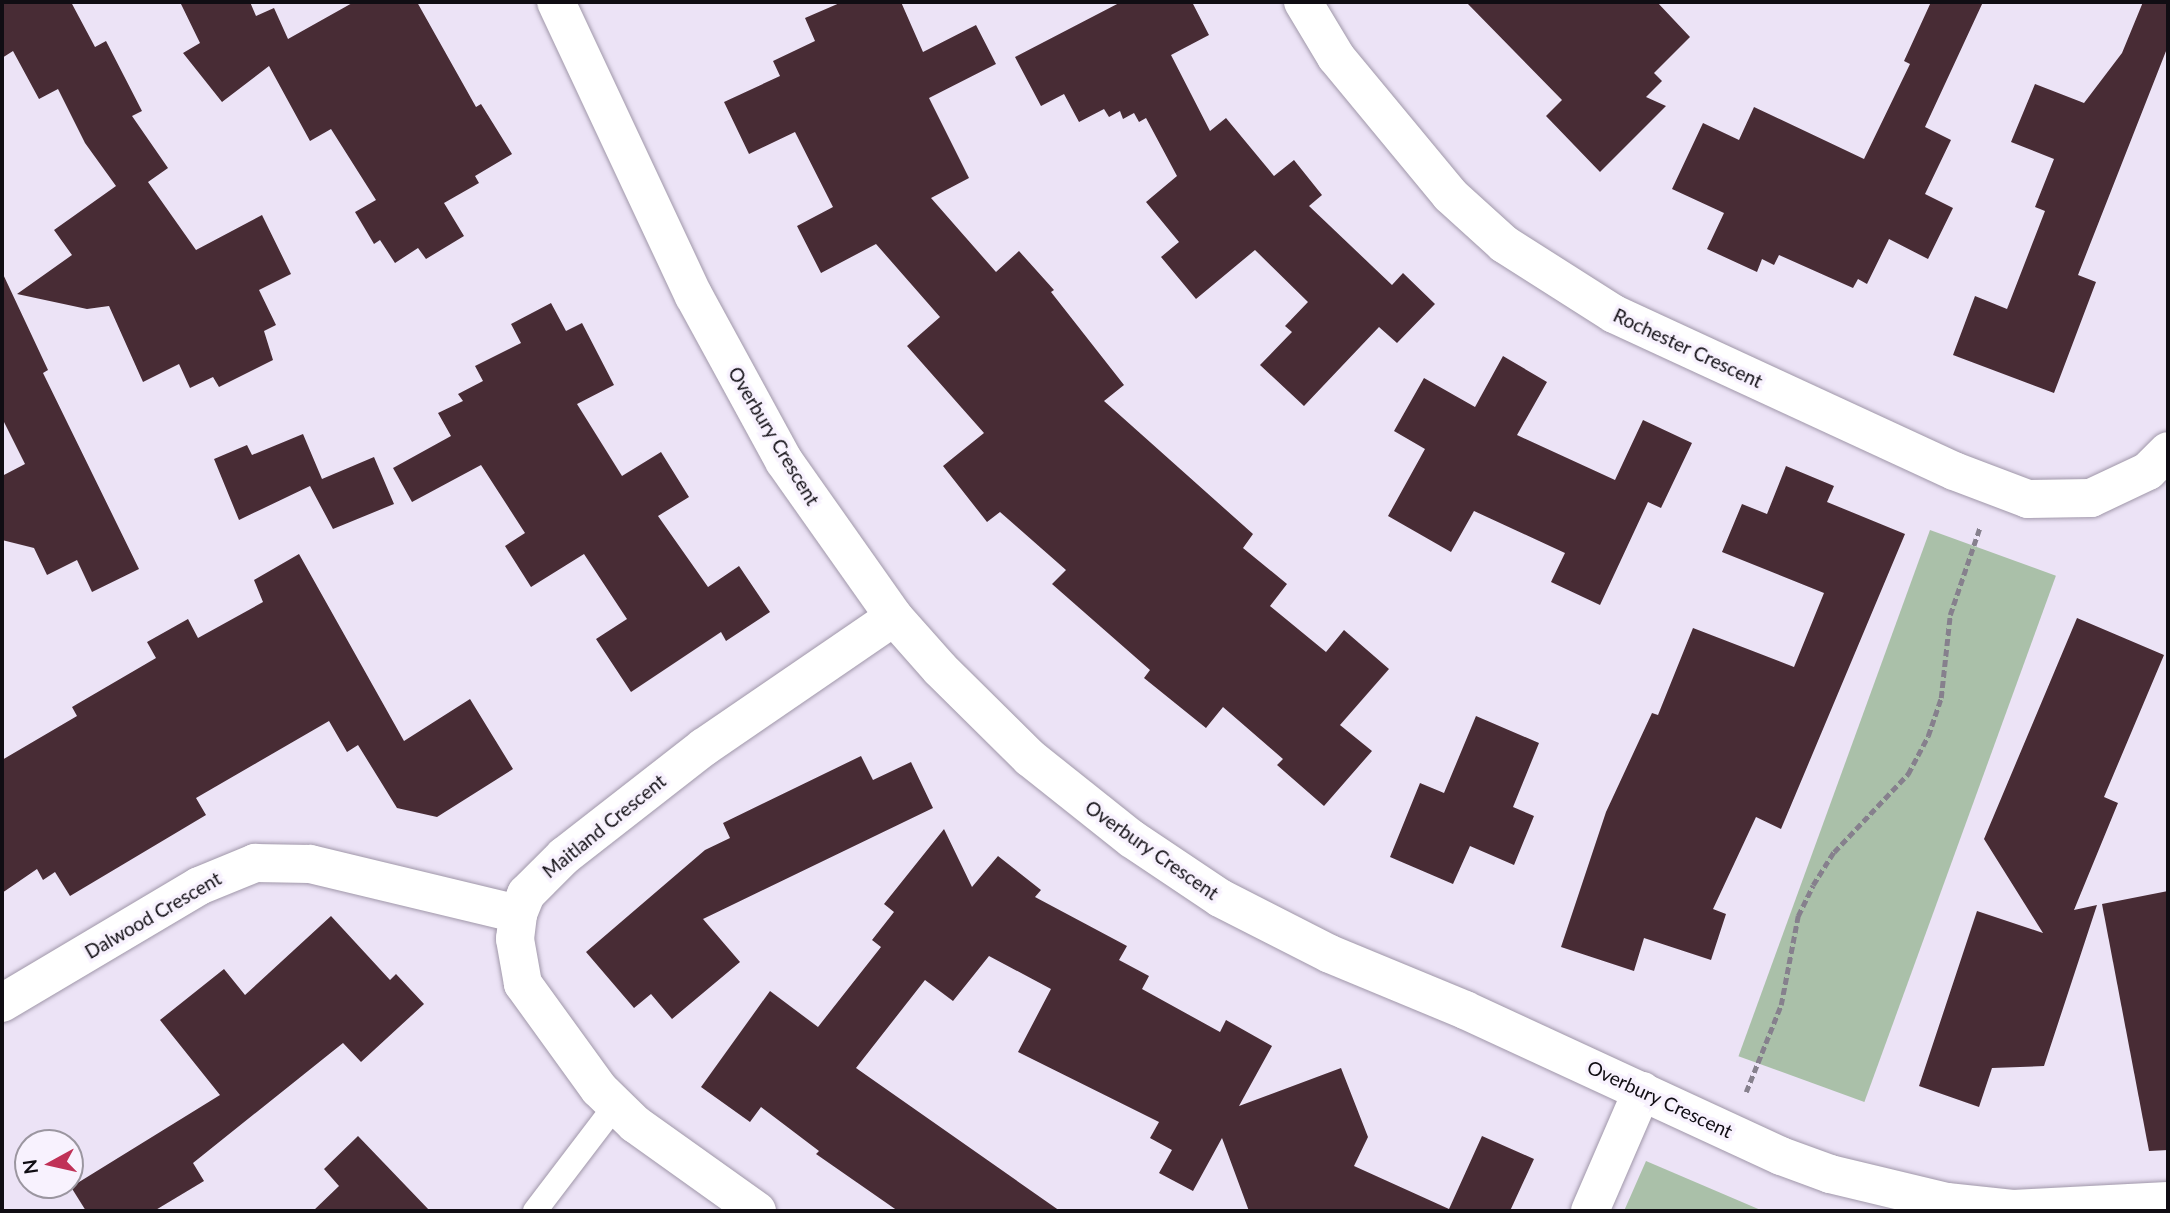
<!DOCTYPE html>
<html>
<head>
<meta charset="utf-8">
<style>
  body { margin:0 }
  #map { position:relative; width:2170px; height:1213px; overflow:hidden; background:#ece3f6; font-family:Lato,sans-serif }
  div>[style] { position:absolute }
  [style*='--x'] { left:calc(var(--x)*1px); top:calc(var(--y)*1px); width:calc(var(--w)*1px); rotate:calc(var(--a)*1deg) }
  .green>* { inset:0; background:#aac0a9; transform-origin:0 0 }
  .building>* { inset:0; background:#482c35 }
  .path>* { height:4.5px; margin-top:-2.25px; transform-origin:0; background:repeating-linear-gradient(90deg,#86808d 0 7px,transparent 0 10.5px) }
  .roads { filter:drop-shadow(0 0 2px #a097a9) drop-shadow(0 0 2px #a097a9) }
  .service>* { height:24px; margin:-12px; padding:0 12px; transform-origin:12px; border-radius:12px; background:#fff }
  .minor>* { height:38px; margin:-19px; padding:0 19px; transform-origin:19px; border-radius:19px; background:#fff }
  span { translate:-50% -50%; white-space:nowrap; text-align:center; line-height:1.15; -webkit-text-stroke:7px #f8f2fe; paint-order:stroke }
  .street-label { font-size:19px; color:#100d13 }
  .frame { position:absolute; inset:0; border:4px solid #100d13; pointer-events:none }
  .north { position:absolute; left:14px; top:1129px; width:70px; height:70px; box-sizing:border-box; background:#f8f2fe; border:2px solid #9b96a0; border-radius:50%; rotate:262deg; font-size:19px; font-weight:700; line-height:28px; text-align:center; color:#100d13 }
  .north::after { content:''; display:block; margin:auto; width:24px; height:32px; background:#c03157; clip-path:polygon(50% 0,100% 100%,50% 72%,0 100%) }
</style>
</head>
<body>
<div id="map">
  <div class="green">
    <i style="left:1930px;top:530px;width:134px;height:560px;rotate:20deg"></i>
    <i style="clip-path:polygon(1646px 1161px,1763px 1211px,1624px 1211px)"></i>
  </div>
  <div class="building">
    <i style="clip-path:polygon(2px 2px,71px 2px,95px 47px,106px 41px,142px 111px,132px 116px,168px 168px,148px 182px,196px 250px,262px 215px,291px 274px,259px 290px,276px 325px,264px 331px,273px 360px,219px 387px,213px 377px,190px 388px,179px 364px,143px 382px,109px 306px,87px 309px,17px 294px,72px 255px,54px 230px,116px 186px,85px 143px,58px 89px,39px 99px,13px 51px,2px 58px)"></i>
    <i style="clip-path:polygon(180px 2px,250px 2px,256px 16px,274px 8px,288px 39px,354px 2px,417px 2px,476px 107px,481px 104px,512px 154px,475px 176px,479px 183px,444px 203px,464px 236px,426px 259px,418px 248px,395px 263px,380px 240px,374px 244px,355px 212px,376px 200px,331px 129px,310px 141px,269px 66px,222px 102px,183px 53px,200px 43px)"></i>
    <i style="clip-path:polygon(842px 2px,901px 2px,923px 52px,976px 25px,996px 64px,929px 98px,969px 178px,931px 198px,996px 272px,1019px 251px,1054px 290px,1051px 292px,1124px 385px,1104px 401px,1253px 534px,1243px 548px,1287px 584px,1270px 606px,1326px 652px,1344px 630px,1389px 669px,1340px 725px,1372px 751px,1324px 806px,1277px 765px,1283px 759px,1223px 707px,1206px 728px,1144px 678px,1150px 670px,1052px 584px,1066px 570px,1000px 512px,987px 522px,943px 466px,984px 433px,907px 346px,940px 317px,876px 244px,821px 273px,797px 226px,833px 207px,795px 132px,749px 154px,724px 102px,780px 76px,773px 61px,815px 41px,805px 18px)"></i>
    <i style="clip-path:polygon(1121px 2px,1192px 2px,1209px 35px,1171px 55px,1210px 131px,1226px 118px,1274px 176px,1294px 160px,1322px 195px,1309px 206px,1392px 285px,1403px 273px,1435px 304px,1397px 343px,1379px 327px,1304px 406px,1260px 365px,1292px 332px,1285px 326px,1308px 302px,1255px 250px,1196px 299px,1161px 257px,1179px 242px,1146px 202px,1177px 176px,1146px 118px,1139px 122px,1134px 113px,1123px 119px,1120px 111px,1109px 117px,1104px 109px,1079px 122px,1064px 94px,1041px 106px,1015px 57px)"></i>
    <i style="clip-path:polygon(1466px 2px,1657px 2px,1690px 37px,1654px 73px,1662px 81px,1646px 97px,1666px 106px,1600px 172px,1546px 116px,1562px 100px)"></i>
    <i style="clip-path:polygon(1931px 2px,1983px 2px,1925px 127px,1951px 140px,1925px 194px,1953px 208px,1928px 259px,1889px 239px,1867px 284px,1858px 279px,1853px 288px,1779px 255px,1774px 265px,1762px 259px,1757px 272px,1707px 249px,1724px 213px,1672px 189px,1703px 123px,1739px 140px,1754px 107px,1864px 159px,1910px 64px,1904px 61px)"></i>
    <i style="clip-path:polygon(2143px 2px,2168px 2px,2168px 46px,2078px 275px,2096px 282px,2054px 393px,1953px 355px,1975px 296px,2007px 309px,2045px 211px,2035px 207px,2054px 159px,2011px 142px,2035px 84px,2084px 103px,2122px 53px)"></i>
    <i style="clip-path:polygon(2px 272px,48px 370px,43px 373px,139px 569px,92px 592px,77px 560px,47px 575px,34px 548px,2px 540px,2px 476px,25px 464px,2px 418px)"></i>
    <i style="clip-path:polygon(551px 303px,566px 331px,582px 323px,614px 385px,577px 404px,622px 476px,661px 452px,689px 497px,658px 516px,708px 587px,739px 566px,770px 612px,726px 641px,721px 632px,631px 692px,596px 639px,627px 619px,584px 554px,531px 587px,505px 546px,525px 533px,481px 465px,412px 502px,393px 468px,451px 436px,438px 413px,463px 401px,458px 394px,483px 381px,475px 366px,521px 343px,511px 324px)"></i>
    <i style="clip-path:polygon(1503px 356px,1547px 382px,1517px 435px,1615px 480px,1643px 420px,1692px 443px,1661px 508px,1648px 502px,1600px 605px,1551px 582px,1565px 553px,1474px 511px,1451px 552px,1388px 516px,1425px 449px,1394px 431px,1424px 378px,1475px 407px)"></i>
    <i style="clip-path:polygon(303px 434px,322px 479px,374px 457px,394px 504px,333px 529px,310px 486px,239px 520px,214px 459px,247px 445px,252px 455px)"></i>
    <i style="clip-path:polygon(1786px 466px,1834px 486px,1827px 502px,1905px 534px,1781px 829px,1756px 817px,1713px 909px,1726px 914px,1711px 960px,1644px 938px,1634px 971px,1561px 947px,1606px 812px,1652px 713px,1658px 715px,1693px 628px,1794px 667px,1824px 593px,1722px 552px,1742px 504px,1767px 514px)"></i>
    <i style="clip-path:polygon(299px 554px,404px 741px,470px 699px,513px 769px,437px 817px,397px 808px,358px 745px,347px 752px,329px 721px,196px 798px,206px 815px,70px 896px,55px 872px,43px 880px,37px 869px,2px 893px,2px 760px,77px 716px,72px 707px,156px 658px,147px 642px,188px 619px,198px 638px,263px 602px,254px 580px)"></i>
    <i style="clip-path:polygon(2077px 618px,2164px 655px,2104px 797px,2118px 803px,2074px 910px,2097px 905px,2044px 1066px,1992px 1068px,1979px 1107px,1919px 1086px,1977px 911px,2043px 933px,1984px 839px)"></i>
    <i style="clip-path:polygon(1476px 716px,1539px 743px,1513px 807px,1534px 816px,1514px 865px,1470px 846px,1453px 884px,1390px 857px,1420px 783px,1444px 793px)"></i>
    <i style="clip-path:polygon(861px 756px,873px 780px,911px 762px,933px 808px,703px 919px,740px 962px,672px 1019px,651px 994px,634px 1008px,586px 952px,705px 850px,730px 838px,723px 823px)"></i>
    <i style="clip-path:polygon(944px 829px,972px 887px,998px 856px,1041px 890px,1035px 897px,1127px 946px,1119px 960px,1149px 976px,1142px 989px,1220px 1032px,1226px 1020px,1272px 1046px,1239px 1106px,1341px 1068px,1368px 1137px,1354px 1166px,1449px 1209px,1482px 1136px,1534px 1159px,1510px 1211px,1249px 1211px,1222px 1138px,1193px 1191px,1159px 1173px,1172px 1150px,1150px 1138px,1159px 1122px,1018px 1052px,1051px 989px,989px 956px,953px 1001px,925px 980px,856px 1068px,1060px 1211px,898px 1211px,816px 1154px,819px 1151px,761px 1107px,750px 1122px,701px 1087px,770px 991px,818px 1027px,881px 947px,872px 940px,894px 912px,884px 904px)"></i>
    <i style="clip-path:polygon(2168px 891px,2168px 1150px,2149px 1151px,2102px 904px)"></i>
    <i style="clip-path:polygon(331px 916px,390px 980px,396px 974px,424px 1004px,361px 1062px,343px 1043px,193px 1163px,204px 1181px,154px 1211px,86px 1211px,71px 1187px,220px 1095px,160px 1020px,224px 969px,245px 995px)"></i>
    <i style="clip-path:polygon(358px 1136px,430px 1211px,313px 1211px,339px 1186px,324px 1169px)"></i>
  </div>
  <div class="path">
    <i style="--x:1746;--y:1092;--w:94;--a:-68.1"></i>
    <i style="--x:1781;--y:1005;--w:91;--a:-79.2"></i>
    <i style="--x:1798;--y:916;--w:34;--a:-64"></i>
    <i style="--x:1813;--y:885;--w:39;--a:-58"></i>
    <i style="--x:1834;--y:852;--w:108;--a:-46.5"></i>
    <i style="--x:1908;--y:774;--w:43;--a:-62.2"></i>
    <i style="--x:1928;--y:736;--w:40;--a:-71.1"></i>
    <i style="--x:1941;--y:698;--w:83;--a:-83.8"></i>
    <i style="--x:1950;--y:615;--w:93;--a:-71.2"></i>
  </div>
  <div class="roads">
    <div class="service">
      <i style="--x:535;--y:1211;--w:132;--a:-52.7"></i>
    </div>
    <div class="minor">
      <i style="--x:556;--y:2;--w:325;--a:64.9"></i>
      <i style="--x:694;--y:296;--w:188;--a:61.4"></i>
      <i style="--x:784;--y:461;--w:191;--a:54.8"></i>
      <i style="--x:894;--y:617;--w:69;--a:48.5"></i>
      <i style="--x:940;--y:669;--w:127;--a:44.7"></i>
      <i style="--x:1030;--y:758;--w:130;--a:38.5"></i>
      <i style="--x:1132;--y:839;--w:106;--a:33.8"></i>
      <i style="--x:1220;--y:898;--w:123;--a:27"></i>
      <i style="--x:1330;--y:954;--w:146;--a:22.5"></i>
      <i style="--x:1465;--y:1010;--w:348;--a:24.8"></i>
      <i style="--x:1781;--y:1156;--w:52;--a:20.2"></i>
      <i style="--x:1830;--y:1174;--w:120;--a:13.5"></i>
      <i style="--x:1947;--y:1202;--w:66;--a:6.1"></i>
      <i style="--x:2013;--y:1209;--w:155;--a:-3"></i>
      <i style="--x:1303;--y:2;--w:64;--a:59"></i>
      <i style="--x:1336;--y:57;--w:179;--a:50.4"></i>
      <i style="--x:1450;--y:195;--w:73;--a:42.2"></i>
      <i style="--x:1504;--y:244;--w:130;--a:32.5"></i>
      <i style="--x:1614;--y:314;--w:374;--a:24.8"></i>
      <i style="--x:1954;--y:471;--w:79;--a:20.7"></i>
      <i style="--x:2028;--y:499;--w:63;--a:-0.9"></i>
      <i style="--x:2091;--y:498;--w:63;--a:-25.3"></i>
      <i style="--x:2148;--y:471;--w:28;--a:-45"></i>
      <i style="--x:2;--y:1003;--w:229;--a:-30.7"></i>
      <i style="--x:199;--y:886;--w:61;--a:-22.3"></i>
      <i style="--x:255;--y:863;--w:55;--a:1"></i>
      <i style="--x:310;--y:864;--w:214;--a:13.5"></i>
      <i style="--x:757;--y:1211;--w:150;--a:-144.5"></i>
      <i style="--x:635;--y:1124;--w:50;--a:-135.8"></i>
      <i style="--x:599;--y:1089;--w:130;--a:-125.9"></i>
      <i style="--x:523;--y:984;--w:46;--a:-100.1"></i>
      <i style="--x:515;--y:939;--w:25;--a:-83"></i>
      <i style="--x:518;--y:914;--w:22;--a:-68"></i>
      <i style="--x:526;--y:894;--w:54;--a:-45"></i>
      <i style="--x:564;--y:856;--w:177;--a:-37.9"></i>
      <i style="--x:704;--y:747;--w:230;--a:-34.4"></i>
      <i style="--x:1590;--y:1211;--w:131;--a:-66.6"></i>
    </div>
  </div>
  <div class="street-label">
    <span style="left:1688px;top:348px;rotate:25deg">Rochester Crescent</span>
    <span style="left:774px;top:436px;rotate:59deg">Overbury Crescent</span>
    <span style="left:604px;top:826px;rotate:-39deg">Maitland Crescent</span>
    <span style="left:1152px;top:850px;rotate:35deg">Overbury Crescent</span>
    <span style="left:153px;top:915px;rotate:-30deg">Dalwood Crescent</span>
    <span style="left:1660px;top:1099px;rotate:25deg">Overbury Crescent</span>
  </div>
  <div class="frame"></div>
  <div class="north">N</div>
</div>
</body>
</html>
